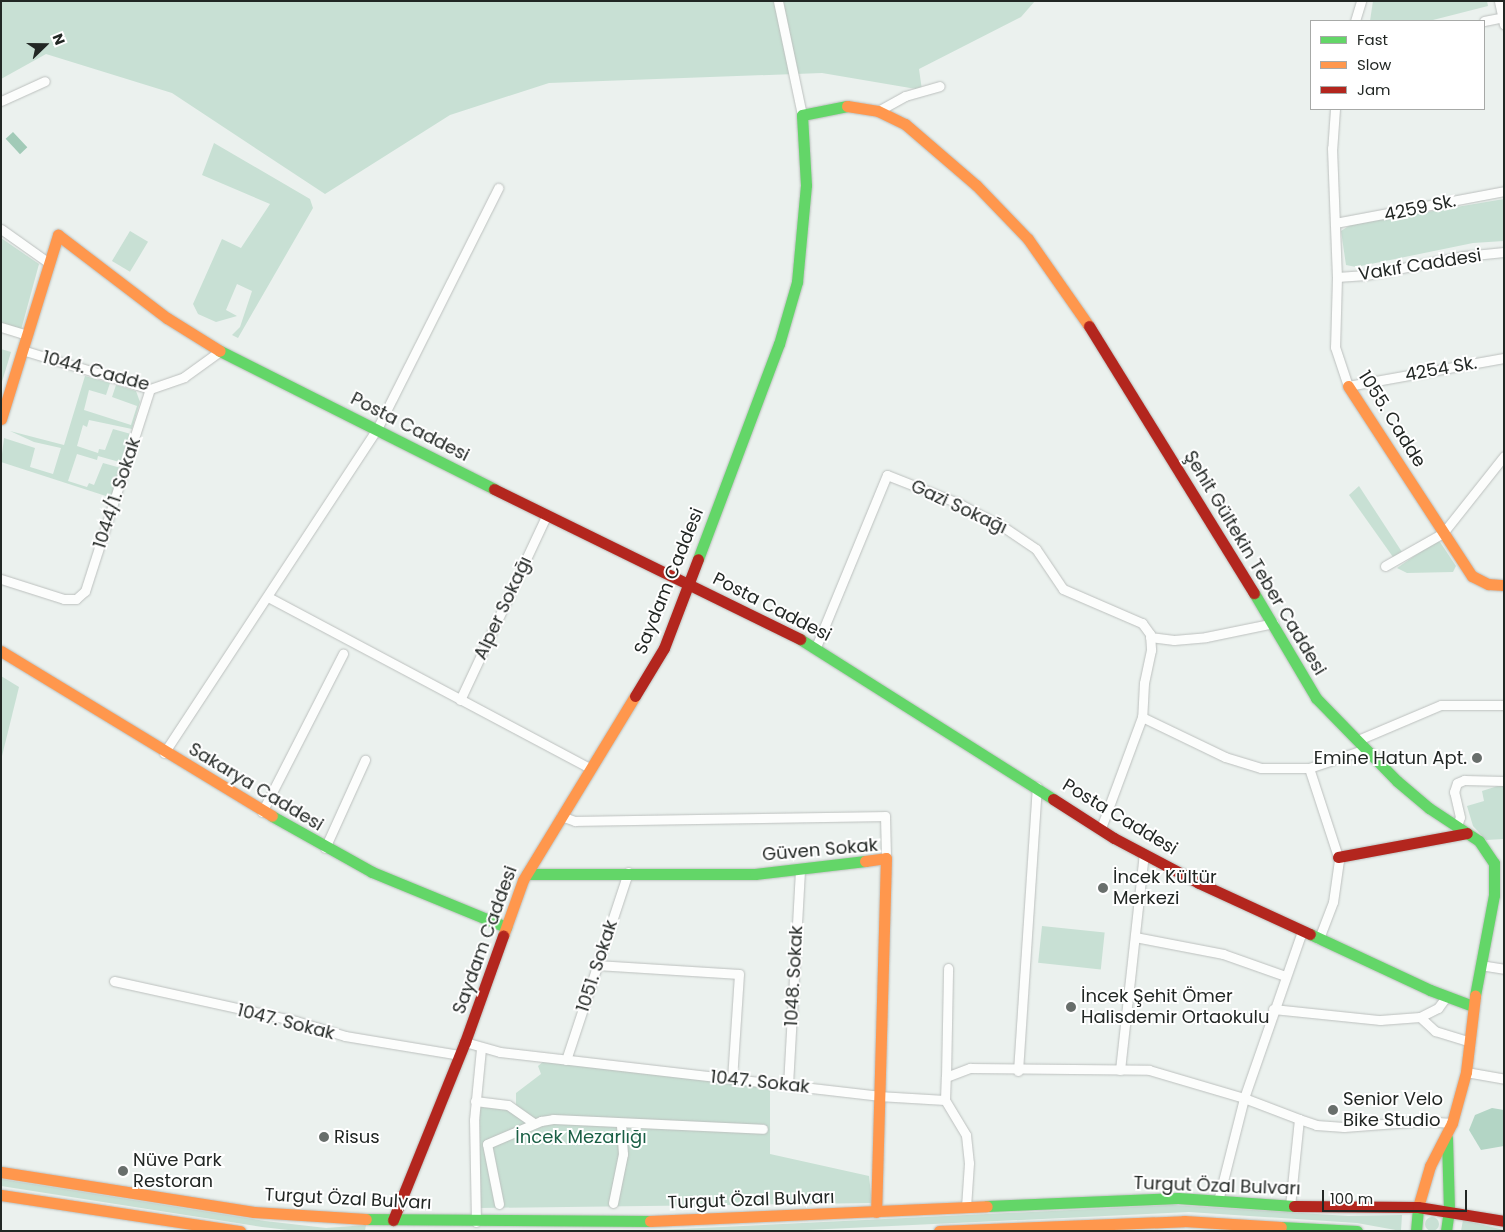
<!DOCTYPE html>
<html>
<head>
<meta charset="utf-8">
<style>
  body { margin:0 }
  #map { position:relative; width:1505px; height:1232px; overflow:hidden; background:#ebf1ee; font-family:Poppins,sans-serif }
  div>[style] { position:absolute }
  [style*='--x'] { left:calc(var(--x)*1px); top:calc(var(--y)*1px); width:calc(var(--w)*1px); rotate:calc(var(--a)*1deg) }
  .green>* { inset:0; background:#c8e0d4; transform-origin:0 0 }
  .round { border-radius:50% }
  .forest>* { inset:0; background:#b3d5c5 }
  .water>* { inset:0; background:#a1cab7; transform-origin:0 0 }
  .roads { filter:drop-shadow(0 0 1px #bcc0be) drop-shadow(0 0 1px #bcc0be) }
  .street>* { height:9px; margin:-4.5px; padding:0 4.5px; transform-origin:4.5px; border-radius:4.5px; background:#fcfdfc }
  .fast>* { height:11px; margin:-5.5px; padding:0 5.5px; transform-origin:5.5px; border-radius:5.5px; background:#63d668 }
  .slow>* { height:11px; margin:-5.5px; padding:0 5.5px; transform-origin:5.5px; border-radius:5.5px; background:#ff974d }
  .jam>* { height:11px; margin:-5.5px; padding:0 5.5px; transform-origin:5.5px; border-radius:5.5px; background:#b3261e }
  .dots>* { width:14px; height:14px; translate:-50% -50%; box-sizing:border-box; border:2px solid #fff; border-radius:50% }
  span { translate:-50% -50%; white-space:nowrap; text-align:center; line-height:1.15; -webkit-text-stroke:4px #fff; paint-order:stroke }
  .street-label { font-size:18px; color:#222724 }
  .poi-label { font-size:18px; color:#222724 }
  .right { translate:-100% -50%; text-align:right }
  .left { translate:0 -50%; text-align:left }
  .park-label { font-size:18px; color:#1a5f45 }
  .frame { position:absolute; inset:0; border:2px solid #222724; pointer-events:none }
  .legend { position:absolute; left:1310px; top:20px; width:175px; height:90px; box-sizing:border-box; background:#fff; border:1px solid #a7a9a7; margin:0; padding:6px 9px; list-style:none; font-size:15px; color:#222724 }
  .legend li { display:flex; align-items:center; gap:10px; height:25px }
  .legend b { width:25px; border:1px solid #a7a9a7 }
  .north { position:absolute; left:20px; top:20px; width:50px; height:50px; -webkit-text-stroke:4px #fff; paint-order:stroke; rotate:68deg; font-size:14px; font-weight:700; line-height:20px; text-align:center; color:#222724 }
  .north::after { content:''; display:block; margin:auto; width:18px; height:22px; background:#222724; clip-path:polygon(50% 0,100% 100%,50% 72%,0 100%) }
  .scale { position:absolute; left:1322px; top:1190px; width:145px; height:22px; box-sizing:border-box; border:2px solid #222724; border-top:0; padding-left:6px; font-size:15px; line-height:18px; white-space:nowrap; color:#222724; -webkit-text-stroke:4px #fff; paint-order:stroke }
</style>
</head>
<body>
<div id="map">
  <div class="green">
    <i style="clip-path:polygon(1px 1px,1035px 1px,1021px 17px,919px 69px,922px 90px,822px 73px,549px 83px,450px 115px,325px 194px,172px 93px,46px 54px,1px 79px)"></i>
    <i style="clip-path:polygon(1373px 1px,1487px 1px,1488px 6px,1429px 21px,1370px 21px)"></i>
    <i style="clip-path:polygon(214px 143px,310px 199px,313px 208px,238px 338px,232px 335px,240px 327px,252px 291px,237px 284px,226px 310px,237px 316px,216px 322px,198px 314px,193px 304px,222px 239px,241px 248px,270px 204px,202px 175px)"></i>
    <i style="clip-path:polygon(1504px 199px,1504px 241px,1473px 243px,1356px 267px,1346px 265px,1341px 231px,1350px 225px)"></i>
    <i style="left:130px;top:231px;width:21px;height:35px;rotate:31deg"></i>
    <i style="clip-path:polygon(1px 238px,39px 264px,21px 330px,1px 324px)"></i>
    <i style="clip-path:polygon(1px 349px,11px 352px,1px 385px)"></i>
    <i style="clip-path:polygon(85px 376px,110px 383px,106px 395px,89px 390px,84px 410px,131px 425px,137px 406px,112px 397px,116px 385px,136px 391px,140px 402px,132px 429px,89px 420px,87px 427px,83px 425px,77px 446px,98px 453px,99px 449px,105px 450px,113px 429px,131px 434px,123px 463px,98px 456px,97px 460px,77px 454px,68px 481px,87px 487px,89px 483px,94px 485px,103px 463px,121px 468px,112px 498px,1px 462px,4px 438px,35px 448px,30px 467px,53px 474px,61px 448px,34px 442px,10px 431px,64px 445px)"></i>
    <i style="clip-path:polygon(1359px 486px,1402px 552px,1393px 557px,1349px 495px)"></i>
    <i style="clip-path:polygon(1436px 541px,1440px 542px,1456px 566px,1453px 572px,1407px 573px,1397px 568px)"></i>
    <i style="clip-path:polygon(1px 676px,19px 687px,1px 760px)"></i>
    <i style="clip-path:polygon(1504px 784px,1504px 839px,1486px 840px,1473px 826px,1467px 806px,1484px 801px,1482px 791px)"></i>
    <i style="left:1042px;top:926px;width:63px;height:37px;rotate:6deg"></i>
    <i style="clip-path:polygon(544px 1061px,770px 1088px,770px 1154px,869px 1176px,872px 1203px,480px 1208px,480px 1107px,516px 1111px,516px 1093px,541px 1074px,538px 1066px)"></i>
    <i style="clip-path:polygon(1px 1179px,265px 1221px,326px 1228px,366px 1225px,365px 1231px,297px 1231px,262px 1227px,1px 1186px)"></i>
    <i style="clip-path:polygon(1173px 1205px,1348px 1216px,1402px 1215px,1401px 1231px,1357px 1223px,1189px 1212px,786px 1231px,639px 1231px)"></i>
    <i class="round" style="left:1425px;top:1217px;width:14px;height:14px"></i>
    <i style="clip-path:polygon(1463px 1220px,1504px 1230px,1504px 1231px,1461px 1231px)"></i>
  </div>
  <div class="forest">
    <i style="clip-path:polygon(1492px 1108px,1504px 1110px,1504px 1146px,1481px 1150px,1469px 1130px,1475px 1115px)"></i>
  </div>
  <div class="water">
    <i style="left:13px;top:132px;width:21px;height:10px;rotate:47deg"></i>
  </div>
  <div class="roads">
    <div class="street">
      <i style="--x:778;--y:1;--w:116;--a:78.1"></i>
      <i style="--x:1499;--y:1;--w:24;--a:78"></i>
      <i style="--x:1355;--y:21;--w:21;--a:-73"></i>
      <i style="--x:1484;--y:21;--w:20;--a:-11"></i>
      <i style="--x:1;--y:101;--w:48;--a:-24.4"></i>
      <i style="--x:1335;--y:109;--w:39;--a:94"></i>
      <i style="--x:1332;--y:148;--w:129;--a:87.8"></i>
      <i style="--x:1337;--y:277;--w:70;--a:91.6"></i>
      <i style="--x:1335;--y:347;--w:41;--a:71.6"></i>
      <i style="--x:1348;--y:386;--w:158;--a:-10.2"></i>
      <i style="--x:878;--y:111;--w:31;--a:-29"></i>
      <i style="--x:905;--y:96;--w:36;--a:-16"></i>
      <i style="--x:1335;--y:223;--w:172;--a:-10.7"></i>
      <i style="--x:1;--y:229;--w:59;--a:35.3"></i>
      <i style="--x:1337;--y:277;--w:29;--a:-4"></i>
      <i style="--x:1366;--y:275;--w:100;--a:-11"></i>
      <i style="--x:1464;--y:256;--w:40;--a:-5.7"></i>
      <i style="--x:1;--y:327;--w:27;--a:17"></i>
      <i style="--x:22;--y:350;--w:134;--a:16.9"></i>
      <i style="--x:150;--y:389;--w:36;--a:-19"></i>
      <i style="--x:184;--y:377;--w:44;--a:-35.8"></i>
      <i style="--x:1385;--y:566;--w:67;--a:-29.6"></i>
      <i style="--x:1443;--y:533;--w:98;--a:-51.6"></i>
      <i style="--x:1;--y:579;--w:66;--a:17.6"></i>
      <i style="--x:64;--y:599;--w:12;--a:0"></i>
      <i style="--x:76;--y:599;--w:12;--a:-42"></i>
      <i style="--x:85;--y:591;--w:212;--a:-72.2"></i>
      <i style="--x:268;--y:597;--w:365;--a:28"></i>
      <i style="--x:1150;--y:637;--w:24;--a:7"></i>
      <i style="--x:1174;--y:640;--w:32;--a:-5"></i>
      <i style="--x:1206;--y:637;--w:69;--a:-11.6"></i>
      <i style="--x:816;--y:647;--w:186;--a:-67.6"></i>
      <i style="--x:887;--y:475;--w:76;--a:21.5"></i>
      <i style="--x:958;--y:503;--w:53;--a:28"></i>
      <i style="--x:1005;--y:528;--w:37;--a:34"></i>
      <i style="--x:1036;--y:549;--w:48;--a:56"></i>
      <i style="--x:1063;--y:589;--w:86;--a:23.3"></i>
      <i style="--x:1142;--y:623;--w:14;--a:54"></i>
      <i style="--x:1150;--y:634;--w:16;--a:86"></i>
      <i style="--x:1151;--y:650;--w:34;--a:102"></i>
      <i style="--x:1144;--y:683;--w:34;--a:93"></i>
      <i style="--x:1142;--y:717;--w:92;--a:25.7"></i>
      <i style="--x:1225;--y:757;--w:38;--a:17"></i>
      <i style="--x:1261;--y:768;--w:48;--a:0"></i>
      <i style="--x:1309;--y:768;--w:60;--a:-18.4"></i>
      <i style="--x:460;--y:700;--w:203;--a:-64.9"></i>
      <i style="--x:1358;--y:740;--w:90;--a:-22.9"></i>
      <i style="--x:1441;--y:705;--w:63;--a:0"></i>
      <i style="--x:164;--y:753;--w:388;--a:-56.7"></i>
      <i style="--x:377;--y:429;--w:270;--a:-63.3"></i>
      <i style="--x:1309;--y:768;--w:97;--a:71.9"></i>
      <i style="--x:1339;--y:860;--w:42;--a:98.1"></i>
      <i style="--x:1333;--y:902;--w:40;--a:111"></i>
      <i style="--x:262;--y:812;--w:178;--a:-62.9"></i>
      <i style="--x:561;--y:816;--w:15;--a:20"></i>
      <i style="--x:575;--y:821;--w:310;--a:-0.9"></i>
      <i style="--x:885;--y:816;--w:42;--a:88.6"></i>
      <i style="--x:1457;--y:826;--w:9;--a:-72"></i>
      <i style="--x:1460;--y:817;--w:26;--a:-103"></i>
      <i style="--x:1454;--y:792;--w:9;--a:-72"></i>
      <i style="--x:1457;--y:783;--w:8;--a:-23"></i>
      <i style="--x:1464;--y:780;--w:40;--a:1.4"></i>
      <i style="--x:1101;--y:828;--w:118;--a:-69.7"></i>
      <i style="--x:325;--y:848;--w:97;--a:-65.6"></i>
      <i style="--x:1135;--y:937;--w:90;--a:10.9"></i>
      <i style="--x:1223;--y:954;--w:66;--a:19.5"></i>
      <i style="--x:597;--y:965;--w:142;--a:3.6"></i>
      <i style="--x:739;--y:974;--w:105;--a:93.8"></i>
      <i style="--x:1480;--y:965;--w:24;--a:9"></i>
      <i style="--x:114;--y:981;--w:186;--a:12.4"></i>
      <i style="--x:296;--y:1021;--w:51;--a:17"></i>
      <i style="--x:345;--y:1036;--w:117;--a:9.4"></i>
      <i style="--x:1273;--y:1009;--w:108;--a:5.9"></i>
      <i style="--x:1380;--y:1020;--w:40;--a:-4.3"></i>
      <i style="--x:1420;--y:1017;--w:20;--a:-27"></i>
      <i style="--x:1438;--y:1008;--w:14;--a:-54"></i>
      <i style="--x:1420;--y:1017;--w:21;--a:43"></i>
      <i style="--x:1435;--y:1031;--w:34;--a:17"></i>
      <i style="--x:465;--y:1042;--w:36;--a:16"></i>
      <i style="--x:500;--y:1052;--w:381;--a:6.6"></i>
      <i style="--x:878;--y:1096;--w:67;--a:3.4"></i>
      <i style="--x:945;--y:1100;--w:41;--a:59"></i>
      <i style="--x:966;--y:1135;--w:28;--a:84"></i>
      <i style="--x:969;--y:1163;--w:44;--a:93.9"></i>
      <i style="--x:566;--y:1060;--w:198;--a:-71.7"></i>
      <i style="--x:1120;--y:1070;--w:217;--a:-83.7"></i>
      <i style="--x:1018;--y:1071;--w:285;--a:-86.2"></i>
      <i style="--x:1466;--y:1072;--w:39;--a:10"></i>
      <i style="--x:946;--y:1077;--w:109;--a:-88.9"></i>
      <i style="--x:788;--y:1085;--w:217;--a:-86.8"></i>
      <i style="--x:945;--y:1100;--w:23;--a:-88"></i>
      <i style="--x:946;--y:1077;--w:26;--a:-21"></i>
      <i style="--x:970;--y:1068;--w:179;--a:0.6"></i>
      <i style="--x:1149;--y:1070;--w:99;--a:16.4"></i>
      <i style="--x:1244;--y:1098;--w:59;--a:20.9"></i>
      <i style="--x:1299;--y:1119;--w:87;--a:95.9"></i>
      <i style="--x:475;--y:1101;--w:33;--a:7"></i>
      <i style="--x:508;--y:1105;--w:32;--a:35"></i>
      <i style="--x:1299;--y:1119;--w:18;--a:19"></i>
      <i style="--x:1316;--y:1125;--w:28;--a:4"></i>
      <i style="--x:1344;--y:1127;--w:79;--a:-4.3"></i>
      <i style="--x:1423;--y:1121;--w:29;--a:4"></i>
      <i style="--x:1218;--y:1201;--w:106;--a:-75.8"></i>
      <i style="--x:1244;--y:1098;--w:177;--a:-70.8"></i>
      <i style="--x:613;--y:1203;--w:50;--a:-78.5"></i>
      <i style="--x:623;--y:1154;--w:31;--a:-94"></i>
      <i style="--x:499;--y:1204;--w:61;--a:-101.3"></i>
      <i style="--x:487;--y:1144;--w:59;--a:-23.1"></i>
      <i style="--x:541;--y:1121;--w:12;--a:-9"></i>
      <i style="--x:553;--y:1119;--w:210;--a:2.7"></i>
      <i style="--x:476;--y:1222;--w:102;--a:-91.1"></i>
      <i style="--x:474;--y:1120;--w:72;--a:-84.4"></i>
    </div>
    <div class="fast">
      <i style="--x:220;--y:351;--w:307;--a:26.7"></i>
      <i style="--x:698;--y:559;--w:230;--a:-69.4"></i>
      <i style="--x:779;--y:344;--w:65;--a:-73.8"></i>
      <i style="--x:797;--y:282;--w:97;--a:-84.7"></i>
      <i style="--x:806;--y:185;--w:70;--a:-93.3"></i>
      <i style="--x:802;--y:115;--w:46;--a:-11.3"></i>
      <i style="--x:1254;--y:593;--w:122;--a:59.4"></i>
      <i style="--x:1316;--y:698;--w:116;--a:45.7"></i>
      <i style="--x:1397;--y:781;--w:42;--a:40.2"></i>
      <i style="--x:1429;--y:808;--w:60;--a:33.4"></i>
      <i style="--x:1479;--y:841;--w:27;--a:56"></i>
      <i style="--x:1494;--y:863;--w:32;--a:90"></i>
      <i style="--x:1494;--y:895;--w:103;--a:100.7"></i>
      <i style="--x:800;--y:639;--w:299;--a:32.3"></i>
      <i style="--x:272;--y:816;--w:115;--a:29.2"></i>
      <i style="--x:372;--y:872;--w:145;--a:22.3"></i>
      <i style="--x:527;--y:874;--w:228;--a:0"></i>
      <i style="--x:755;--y:874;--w:111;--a:-6.7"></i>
      <i style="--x:1310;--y:934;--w:132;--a:25"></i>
      <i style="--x:1430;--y:990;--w:46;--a:20.4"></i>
      <i style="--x:1447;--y:1138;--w:72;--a:88.4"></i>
      <i style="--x:987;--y:1206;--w:191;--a:-2.4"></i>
      <i style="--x:1178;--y:1198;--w:116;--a:3.9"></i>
      <i style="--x:366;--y:1219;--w:284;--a:0.4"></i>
      <i style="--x:1281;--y:1227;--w:76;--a:3"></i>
      <i style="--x:1416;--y:1231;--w:24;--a:-85"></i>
      <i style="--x:1446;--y:1231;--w:21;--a:-82"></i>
    </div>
    <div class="slow">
      <i style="--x:847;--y:106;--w:31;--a:9"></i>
      <i style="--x:878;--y:111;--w:30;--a:26"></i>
      <i style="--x:905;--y:124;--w:94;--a:40.7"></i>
      <i style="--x:976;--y:185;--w:75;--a:46.1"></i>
      <i style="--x:1028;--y:239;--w:106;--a:55"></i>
      <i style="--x:1348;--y:386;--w:227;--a:56.9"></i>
      <i style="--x:1472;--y:576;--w:18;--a:27"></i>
      <i style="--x:1488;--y:584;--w:16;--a:4"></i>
      <i style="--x:1;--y:419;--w:193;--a:-72.8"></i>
      <i style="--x:58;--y:235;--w:137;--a:37.3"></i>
      <i style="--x:167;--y:318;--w:62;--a:31.9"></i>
      <i style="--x:1;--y:651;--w:317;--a:31.3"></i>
      <i style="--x:865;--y:861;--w:21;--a:-8"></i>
      <i style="--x:886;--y:858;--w:354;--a:91.6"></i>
      <i style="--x:503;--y:936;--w:59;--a:-70.3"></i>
      <i style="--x:523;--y:880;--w:215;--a:-58.7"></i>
      <i style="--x:1;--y:1172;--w:256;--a:9"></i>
      <i style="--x:254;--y:1212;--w:112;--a:3.6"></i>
      <i style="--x:1;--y:1195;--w:242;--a:8.6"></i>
      <i style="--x:1418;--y:1207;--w:43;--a:-73.7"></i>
      <i style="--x:1430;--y:1166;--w:48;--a:-62.9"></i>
      <i style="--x:1452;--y:1123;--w:53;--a:-74.6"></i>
      <i style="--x:1466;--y:1072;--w:77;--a:-83.2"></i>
      <i style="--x:650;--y:1221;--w:337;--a:-2.5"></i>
      <i style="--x:939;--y:1231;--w:245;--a:-2.3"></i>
      <i style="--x:1184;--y:1221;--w:97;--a:3.5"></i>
    </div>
    <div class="jam">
      <i style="--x:1089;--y:326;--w:314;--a:58.3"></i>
      <i style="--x:494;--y:489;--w:341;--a:26.1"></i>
      <i style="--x:635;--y:696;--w:56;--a:-58.9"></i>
      <i style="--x:664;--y:648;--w:95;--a:-69.1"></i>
      <i style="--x:1053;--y:799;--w:72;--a:32.6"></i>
      <i style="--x:1114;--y:838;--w:96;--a:27.9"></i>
      <i style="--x:1199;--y:883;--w:122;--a:24.7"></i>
      <i style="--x:1338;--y:857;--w:131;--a:-10.5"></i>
      <i style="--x:1294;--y:1206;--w:124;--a:0.5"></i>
      <i style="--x:1418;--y:1207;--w:87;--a:9.2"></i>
      <i style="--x:393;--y:1220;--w:192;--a:-68"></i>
      <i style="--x:465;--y:1042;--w:113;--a:-70.3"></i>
    </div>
  </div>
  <div class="dots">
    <i style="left:1477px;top:758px;background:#686e6b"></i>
    <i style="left:1103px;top:888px;background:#686e6b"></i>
    <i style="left:1071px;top:1007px;background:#686e6b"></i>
    <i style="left:1333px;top:1110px;background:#686e6b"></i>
    <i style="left:324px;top:1137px;background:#686e6b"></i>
    <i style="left:123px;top:1171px;background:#686e6b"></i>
  </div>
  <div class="street-label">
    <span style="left:1420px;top:208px;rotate:-12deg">4259 Sk.</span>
    <span style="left:1420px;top:265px;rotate:-9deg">Vakıf Caddesi</span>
    <span style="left:1441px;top:369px;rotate:-10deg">4254 Sk.</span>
    <span style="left:96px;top:371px;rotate:15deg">1044. Cadde</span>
    <span style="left:1392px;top:419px;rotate:58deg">1055. Cadde</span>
    <span style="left:410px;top:427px;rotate:27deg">Posta Caddesi</span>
    <span style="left:117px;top:493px;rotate:-72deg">1044/1. Sokak</span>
    <span style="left:959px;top:507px;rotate:25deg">Gazi Sokağı</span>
    <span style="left:1255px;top:563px;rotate:59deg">Şehit Gültekin Teber Caddesi</span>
    <span style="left:669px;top:581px;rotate:-68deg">Saydam Caddesi</span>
    <span style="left:772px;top:607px;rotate:27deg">Posta Caddesi</span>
    <span style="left:503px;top:608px;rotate:-65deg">Alper Sokağı</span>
    <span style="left:256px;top:787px;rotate:31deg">Sakarya Caddesi</span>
    <span style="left:1120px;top:817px;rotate:31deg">Posta Caddesi</span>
    <span style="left:820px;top:850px;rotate:-5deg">Güven Sokak</span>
    <span style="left:485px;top:940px;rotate:-70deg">Saydam Caddesi</span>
    <span style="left:597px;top:966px;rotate:-72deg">1051. Sokak</span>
    <span style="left:794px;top:976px;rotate:-87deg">1048. Sokak</span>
    <span style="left:286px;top:1022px;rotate:14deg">1047. Sokak</span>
    <span style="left:760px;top:1082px;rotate:6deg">1047. Sokak</span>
    <span style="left:1217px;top:1186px;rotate:2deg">Turgut Özal Bulvarı</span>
    <span style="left:348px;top:1199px;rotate:3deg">Turgut Özal Bulvarı</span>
    <span style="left:751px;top:1200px;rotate:-2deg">Turgut Özal Bulvarı</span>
  </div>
  <div class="poi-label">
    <span class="right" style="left:1467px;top:758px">Emine Hatun Apt.</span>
    <span class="left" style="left:1113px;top:888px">İncek Kültür<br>Merkezi</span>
    <span class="left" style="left:1081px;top:1007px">İncek Şehit Ömer<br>Halisdemir Ortaokulu</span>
    <span class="left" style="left:1343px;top:1110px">Senior Velo<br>Bike Studio</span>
    <span class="left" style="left:334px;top:1137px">Risus</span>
    <span class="left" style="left:133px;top:1171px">Nüve Park<br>Restoran</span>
  </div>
  <div class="park-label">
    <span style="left:581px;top:1137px">İncek Mezarlığı</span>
  </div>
  <div class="frame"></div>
  <ul class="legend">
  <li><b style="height:6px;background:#63d668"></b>Fast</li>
  <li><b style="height:6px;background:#ff974d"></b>Slow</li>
  <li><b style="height:6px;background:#b3261e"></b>Jam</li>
  </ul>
  <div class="north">N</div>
  <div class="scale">100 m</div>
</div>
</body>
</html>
